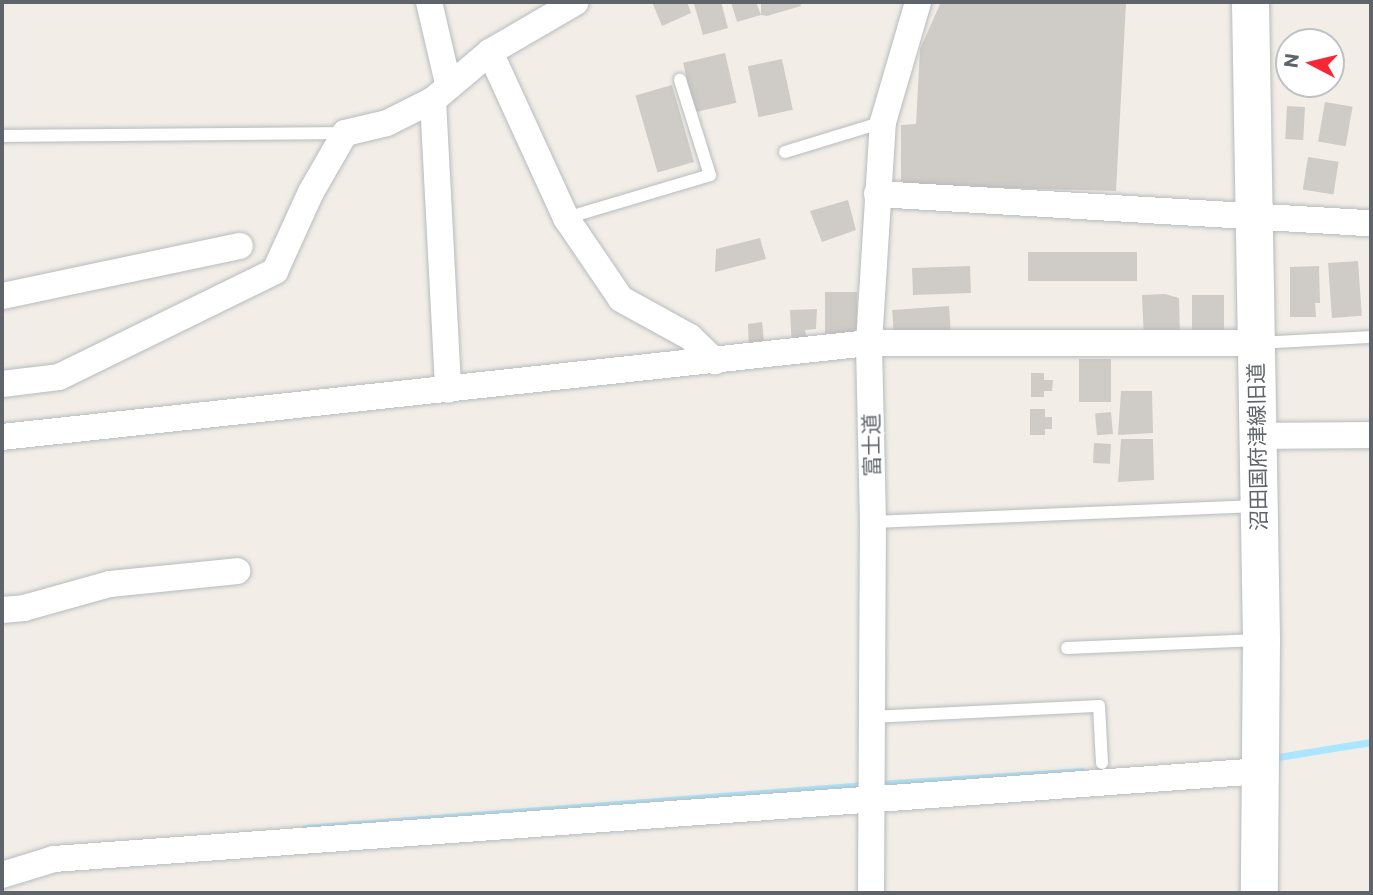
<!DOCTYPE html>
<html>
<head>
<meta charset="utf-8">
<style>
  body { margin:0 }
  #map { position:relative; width:1373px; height:895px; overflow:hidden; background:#f2eee7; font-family:Commissioner,"Noto Sans JP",sans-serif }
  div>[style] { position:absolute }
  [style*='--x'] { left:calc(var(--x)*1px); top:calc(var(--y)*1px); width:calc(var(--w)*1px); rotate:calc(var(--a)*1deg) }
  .stream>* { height:7px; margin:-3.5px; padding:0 3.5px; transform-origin:3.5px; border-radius:3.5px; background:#aae6ff }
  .building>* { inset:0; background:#cfcbc6; transform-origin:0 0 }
  .roads { filter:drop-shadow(0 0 2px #b7bbbf) drop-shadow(0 0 2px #b7bbbf) }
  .lane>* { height:12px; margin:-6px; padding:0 6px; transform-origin:6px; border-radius:6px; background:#fff }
  .street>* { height:26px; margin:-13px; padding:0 13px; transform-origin:13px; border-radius:13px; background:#fff }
  .secondary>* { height:37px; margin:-18.5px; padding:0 18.5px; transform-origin:18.5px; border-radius:18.5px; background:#fff }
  span { translate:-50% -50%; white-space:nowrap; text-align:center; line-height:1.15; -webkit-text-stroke:5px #fff; paint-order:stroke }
  .street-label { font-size:21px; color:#5e6469 }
  .frame { position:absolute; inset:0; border:4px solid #5e6469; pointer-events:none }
  .north { position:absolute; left:1275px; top:28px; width:70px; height:70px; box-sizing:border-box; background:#fff; border:2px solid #bfc1c3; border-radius:50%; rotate:277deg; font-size:19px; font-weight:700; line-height:28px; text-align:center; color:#5e6469 }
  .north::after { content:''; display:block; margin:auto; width:24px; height:32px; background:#f82735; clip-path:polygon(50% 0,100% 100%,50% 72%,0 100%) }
</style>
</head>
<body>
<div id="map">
  <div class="stream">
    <i style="--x:1272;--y:758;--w:100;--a:-9.2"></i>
    <i style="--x:877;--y:784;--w:205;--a:-3.6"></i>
    <i style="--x:305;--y:828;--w:562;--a:-4.39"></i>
  </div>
  <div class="building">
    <i style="clip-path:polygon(652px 2px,687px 2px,691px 13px,662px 26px)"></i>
    <i style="clip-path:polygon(705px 2px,721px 2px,728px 28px,703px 35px,694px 4px)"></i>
    <i style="clip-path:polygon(731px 2px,756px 2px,761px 15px,737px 22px)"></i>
    <i style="clip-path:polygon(761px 2px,800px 2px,801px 6px,767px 16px,761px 15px)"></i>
    <i style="clip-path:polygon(941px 2px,1126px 3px,1116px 191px,901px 185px,901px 125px,916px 124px,920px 49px)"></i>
    <i style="left:725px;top:53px;width:51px;height:43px;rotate:77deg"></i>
    <i style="left:782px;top:59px;width:52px;height:35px;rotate:78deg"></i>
    <i style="left:672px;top:85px;width:80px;height:38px;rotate:74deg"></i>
    <i style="left:1325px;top:102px;width:28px;height:40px;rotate:10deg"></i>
    <i style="left:1287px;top:106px;width:18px;height:33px;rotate:3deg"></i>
    <i style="left:1308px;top:157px;width:31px;height:33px;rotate:9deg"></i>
    <i style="clip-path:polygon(848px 200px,856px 230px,822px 242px,810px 211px)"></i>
    <i style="clip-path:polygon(760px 238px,766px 259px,715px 272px,716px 249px)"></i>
    <i style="left:1028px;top:252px;width:109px;height:29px"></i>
    <i style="left:1358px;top:261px;width:55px;height:30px;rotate:86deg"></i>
    <i style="left:970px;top:266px;width:27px;height:58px;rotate:88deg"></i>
    <i style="clip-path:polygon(1319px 266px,1320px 303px,1315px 303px,1316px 317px,1290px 317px,1290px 267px)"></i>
    <i style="left:825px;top:292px;width:32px;height:43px"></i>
    <i style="clip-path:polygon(1165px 294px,1179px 298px,1180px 337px,1144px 341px,1142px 295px)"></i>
    <i style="left:1192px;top:295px;width:32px;height:43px"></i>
    <i style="left:949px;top:306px;width:26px;height:57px;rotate:86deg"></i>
    <i style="clip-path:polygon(817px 309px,816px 329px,805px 330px,809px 346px,792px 349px,790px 310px)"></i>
    <i style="clip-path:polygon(762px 322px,765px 350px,749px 350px,748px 324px)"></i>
    <i style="left:1079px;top:359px;width:32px;height:43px"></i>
    <i style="clip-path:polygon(1031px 373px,1044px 373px,1044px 380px,1053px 380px,1052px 391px,1044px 391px,1044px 397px,1031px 397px)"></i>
    <i style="clip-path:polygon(1121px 391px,1152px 391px,1153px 433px,1118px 435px)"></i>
    <i style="clip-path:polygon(1030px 409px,1045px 409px,1045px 417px,1052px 417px,1052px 429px,1045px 429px,1045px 435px,1030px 435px)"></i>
    <i style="left:1111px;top:412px;width:22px;height:16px;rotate:85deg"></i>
    <i style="clip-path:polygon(1121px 439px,1153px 439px,1154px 480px,1118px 482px)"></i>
    <i style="left:1094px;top:443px;width:17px;height:20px;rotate:3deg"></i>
  </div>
  <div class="roads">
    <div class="lane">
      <i style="--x:2;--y:136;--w:342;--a:-0.5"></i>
      <i style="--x:785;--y:152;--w:102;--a:-17"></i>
      <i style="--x:566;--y:218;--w:150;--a:-16.6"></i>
      <i style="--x:710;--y:175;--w:100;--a:-107.5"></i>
      <i style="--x:1259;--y:343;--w:112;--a:-3.1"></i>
      <i style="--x:873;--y:522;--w:384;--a:-2.4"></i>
      <i style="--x:1067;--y:648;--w:192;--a:-2.4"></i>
      <i style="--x:872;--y:717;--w:227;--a:-2.8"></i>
      <i style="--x:1099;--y:706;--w:57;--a:87"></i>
    </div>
    <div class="street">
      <i style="--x:429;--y:2;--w:87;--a:76.8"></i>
      <i style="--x:490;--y:52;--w:183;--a:65.4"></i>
      <i style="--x:566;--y:218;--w:98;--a:55.8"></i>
      <i style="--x:621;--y:299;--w:79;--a:28.8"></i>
      <i style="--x:690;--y:337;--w:35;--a:44"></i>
      <i style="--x:433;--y:100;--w:290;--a:87"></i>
      <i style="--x:877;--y:194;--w:495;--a:3.4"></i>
      <i style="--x:2;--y:296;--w:243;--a:-11.9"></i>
      <i style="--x:2;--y:384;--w:57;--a:-7"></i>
      <i style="--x:59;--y:377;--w:241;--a:-26.1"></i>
      <i style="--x:275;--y:271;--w:87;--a:-65.5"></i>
      <i style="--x:311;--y:192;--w:68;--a:-60"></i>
      <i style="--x:345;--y:133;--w:43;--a:-13.4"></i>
      <i style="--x:387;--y:123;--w:51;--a:-26.6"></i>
      <i style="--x:433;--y:100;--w:75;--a:-40.1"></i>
      <i style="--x:490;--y:52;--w:99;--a:-30.2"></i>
      <i style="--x:1256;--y:436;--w:115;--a:-0.5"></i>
      <i style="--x:2;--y:437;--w:872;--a:-6.19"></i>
      <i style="--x:869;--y:343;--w:386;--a:0"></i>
      <i style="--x:2;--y:610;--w:22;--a:-5"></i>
      <i style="--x:24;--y:608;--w:89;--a:-15.6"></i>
      <i style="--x:110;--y:584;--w:128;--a:-5.8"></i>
      <i style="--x:2;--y:875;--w:54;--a:-17.1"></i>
      <i style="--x:54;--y:859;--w:1210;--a:-4.17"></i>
      <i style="--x:871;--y:893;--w:371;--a:-89.7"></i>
      <i style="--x:873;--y:522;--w:179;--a:-91.3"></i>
      <i style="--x:869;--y:343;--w:221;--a:-86.4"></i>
      <i style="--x:883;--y:122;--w:125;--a:-73.7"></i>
    </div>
    <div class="secondary">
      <i style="--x:1250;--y:2;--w:638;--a:89.01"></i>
      <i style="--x:1261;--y:640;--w:253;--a:90.5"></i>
    </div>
  </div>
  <div class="street-label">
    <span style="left:871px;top:445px;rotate:-91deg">富士道</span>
    <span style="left:1257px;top:447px;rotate:-91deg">沼田国府津線旧道</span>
  </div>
  <div class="frame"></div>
  <div class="north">N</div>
</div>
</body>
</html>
